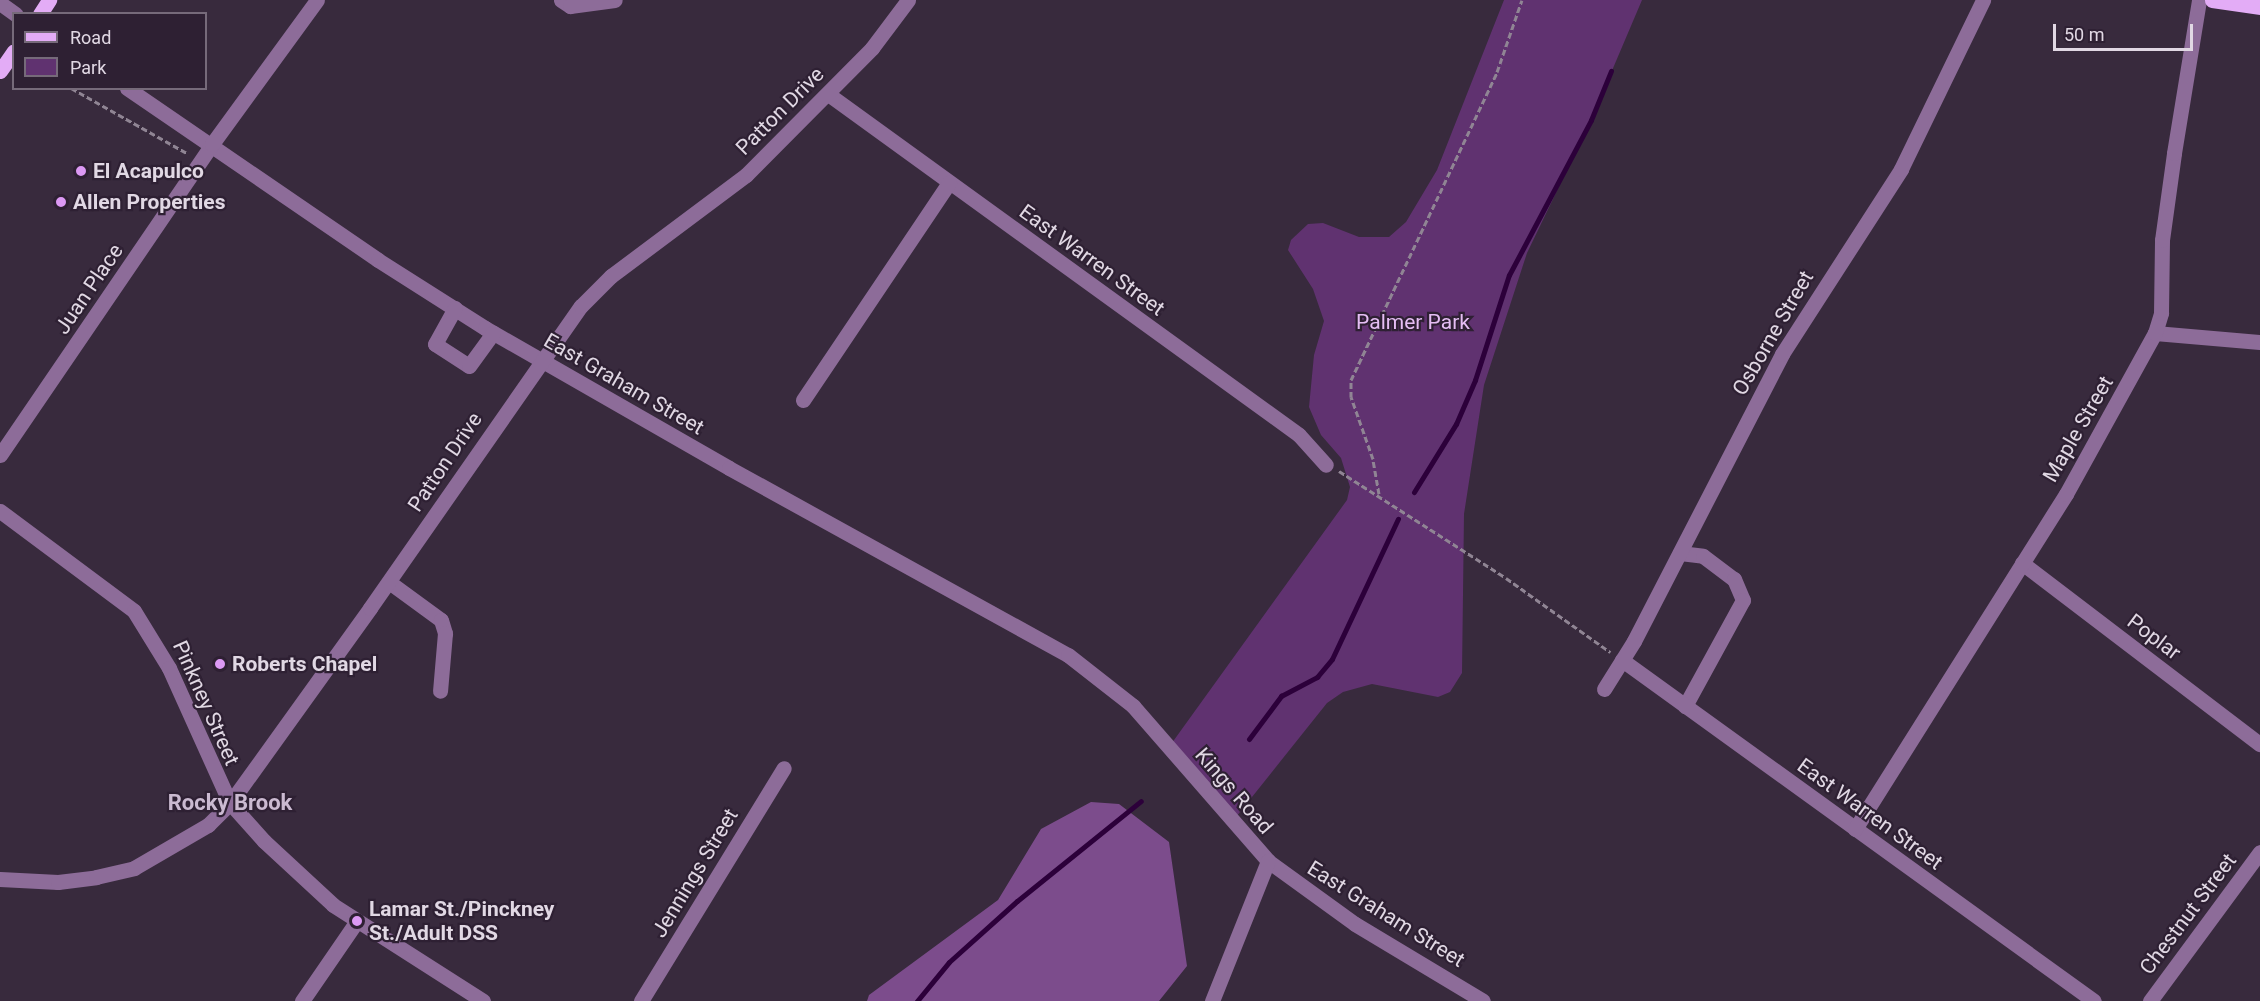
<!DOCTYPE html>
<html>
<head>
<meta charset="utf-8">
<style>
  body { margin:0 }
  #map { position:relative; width:2260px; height:1001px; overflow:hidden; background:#382a3d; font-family:Roboto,sans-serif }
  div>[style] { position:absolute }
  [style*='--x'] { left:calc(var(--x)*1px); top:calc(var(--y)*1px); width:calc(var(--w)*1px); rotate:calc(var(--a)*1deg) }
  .green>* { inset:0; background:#603270 }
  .forest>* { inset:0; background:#7c4c8c }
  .stream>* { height:5px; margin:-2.5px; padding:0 2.5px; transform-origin:2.5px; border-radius:2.5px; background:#2c003a }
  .path>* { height:3px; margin-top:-1.5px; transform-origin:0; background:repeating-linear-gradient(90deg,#908594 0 6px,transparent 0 9px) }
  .minor>* { height:15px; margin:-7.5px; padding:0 7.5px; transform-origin:7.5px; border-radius:7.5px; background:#8d6c99 }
  .major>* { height:15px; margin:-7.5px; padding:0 7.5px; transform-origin:7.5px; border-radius:7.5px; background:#e3acf6 }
  .dots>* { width:16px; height:16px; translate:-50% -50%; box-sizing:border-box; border:3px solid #2e2033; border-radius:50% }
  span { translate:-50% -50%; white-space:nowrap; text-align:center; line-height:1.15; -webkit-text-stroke:4.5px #2e2033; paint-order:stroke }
  .street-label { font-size:21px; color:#e1d8e4 }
  .poi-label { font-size:21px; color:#e1d8e4; font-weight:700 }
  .left { translate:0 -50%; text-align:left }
  .park-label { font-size:21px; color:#e5bdf4 }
  .neighbourhood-label { font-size:22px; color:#cbbad1; font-weight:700 }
  .legend { position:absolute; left:12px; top:12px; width:195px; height:78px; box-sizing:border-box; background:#2e2033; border:2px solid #766a7a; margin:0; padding:8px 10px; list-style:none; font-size:18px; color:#e1d8e4 }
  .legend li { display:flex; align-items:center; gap:12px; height:30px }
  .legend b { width:30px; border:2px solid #766a7a }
  .scale { position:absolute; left:2053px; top:24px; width:140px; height:27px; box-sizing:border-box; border:3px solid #e1d8e4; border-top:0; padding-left:8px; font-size:18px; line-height:21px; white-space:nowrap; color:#e1d8e4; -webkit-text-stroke:4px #2e2033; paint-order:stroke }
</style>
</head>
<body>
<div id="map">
  <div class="green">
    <i style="clip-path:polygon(1504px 0,1642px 0,1591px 120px,1527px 253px,1484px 385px,1464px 514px,1462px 673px,1450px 692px,1438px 697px,1372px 684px,1343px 692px,1327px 703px,1232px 822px,1169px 747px,1347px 500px,1350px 487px,1341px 458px,1321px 435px,1309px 407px,1314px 355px,1324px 321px,1313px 289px,1288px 250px,1291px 240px,1308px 224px,1323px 223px,1359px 237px,1389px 237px,1406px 222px,1437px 170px)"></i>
  </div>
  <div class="forest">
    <i style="clip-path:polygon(1091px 802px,1119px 804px,1169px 842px,1187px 966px,1159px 1001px,867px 1001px,869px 995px,998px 900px,1041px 829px)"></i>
  </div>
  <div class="stream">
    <i style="--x:1414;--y:492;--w:80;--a:-58.3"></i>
    <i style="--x:1456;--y:424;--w:48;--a:-66.6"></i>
    <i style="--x:1475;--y:380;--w:110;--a:-72.1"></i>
    <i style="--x:1509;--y:275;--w:175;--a:-62.1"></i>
    <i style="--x:1591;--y:120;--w:53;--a:-67.8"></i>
    <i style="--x:1249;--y:739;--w:54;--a:-53.3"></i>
    <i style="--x:1281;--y:696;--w:41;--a:-27.8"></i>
    <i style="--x:1317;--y:677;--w:23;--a:-50"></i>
    <i style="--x:1332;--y:659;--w:155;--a:-64.8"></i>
    <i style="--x:917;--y:1001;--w:50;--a:-50.6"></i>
    <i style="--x:949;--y:962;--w:91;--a:-41.9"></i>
    <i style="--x:1017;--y:901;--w:159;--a:-38.9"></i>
  </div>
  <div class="path">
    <i style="--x:71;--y:88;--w:133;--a:29.3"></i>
    <i style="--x:1339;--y:471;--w:198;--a:32.6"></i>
    <i style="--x:1506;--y:578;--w:128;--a:35.4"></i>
    <i style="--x:1379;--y:494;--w:36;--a:-100"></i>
    <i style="--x:1373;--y:459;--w:66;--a:-109.5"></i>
    <i style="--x:1351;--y:397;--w:17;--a:-90"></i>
    <i style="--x:1351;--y:380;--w:341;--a:-64.6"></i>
    <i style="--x:1497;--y:72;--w:76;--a:-70.9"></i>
  </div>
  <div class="minor">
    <i style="--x:561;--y:0;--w:11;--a:34"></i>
    <i style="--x:570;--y:6;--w:45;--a:-7.6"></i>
    <i style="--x:0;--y:3;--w:19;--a:36"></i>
    <i style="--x:127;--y:88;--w:304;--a:34.4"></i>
    <i style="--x:378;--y:260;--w:127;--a:32.4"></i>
    <i style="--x:485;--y:328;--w:281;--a:29.8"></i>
    <i style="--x:729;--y:468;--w:387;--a:28.9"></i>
    <i style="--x:1068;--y:655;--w:83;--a:38.1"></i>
    <i style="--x:1133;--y:706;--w:206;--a:48.9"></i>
    <i style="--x:1268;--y:861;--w:107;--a:35.9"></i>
    <i style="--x:1355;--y:924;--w:149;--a:31"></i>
    <i style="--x:828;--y:94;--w:581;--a:35.9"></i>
    <i style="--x:1299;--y:435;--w:40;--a:48"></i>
    <i style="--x:455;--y:308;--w:41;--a:119.1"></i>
    <i style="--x:435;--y:344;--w:40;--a:32.9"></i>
    <i style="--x:469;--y:366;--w:41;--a:-54"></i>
    <i style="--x:2155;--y:333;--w:105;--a:4.9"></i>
    <i style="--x:803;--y:400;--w:262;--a:-56.1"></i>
    <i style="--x:0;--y:455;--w:376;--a:-55.7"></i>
    <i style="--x:212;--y:144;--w:178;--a:-53.9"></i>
    <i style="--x:0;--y:511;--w:167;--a:36.7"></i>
    <i style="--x:134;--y:611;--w:67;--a:58.4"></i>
    <i style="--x:169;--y:668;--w:148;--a:65.7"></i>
    <i style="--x:230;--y:803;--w:51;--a:48.2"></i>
    <i style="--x:264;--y:841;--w:94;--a:42.8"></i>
    <i style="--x:333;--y:905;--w:178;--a:32.6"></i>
    <i style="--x:1680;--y:553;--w:23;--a:7"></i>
    <i style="--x:1703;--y:556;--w:39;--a:37"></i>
    <i style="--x:1734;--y:579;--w:23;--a:67"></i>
    <i style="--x:1743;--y:600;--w:121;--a:118.7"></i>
    <i style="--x:2022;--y:563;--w:299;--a:37.3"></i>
    <i style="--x:389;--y:582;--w:64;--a:36.2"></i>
    <i style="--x:441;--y:620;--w:14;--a:73"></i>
    <i style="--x:445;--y:633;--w:58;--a:94.9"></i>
    <i style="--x:1622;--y:660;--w:582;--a:35.85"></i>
    <i style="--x:1604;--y:689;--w:57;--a:-58"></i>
    <i style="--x:1634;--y:641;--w:323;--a:-62.7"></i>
    <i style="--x:1782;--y:354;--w:220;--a:-57.2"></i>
    <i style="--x:1901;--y:169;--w:188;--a:-64.1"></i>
    <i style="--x:1855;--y:829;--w:396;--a:-57.8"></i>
    <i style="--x:2066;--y:494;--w:184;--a:-61.1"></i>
    <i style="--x:2155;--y:333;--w:21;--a:-73"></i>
    <i style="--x:2161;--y:313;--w:73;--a:-89.2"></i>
    <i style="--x:2162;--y:240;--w:88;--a:-82.1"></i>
    <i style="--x:2174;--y:153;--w:155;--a:-80.7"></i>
    <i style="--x:0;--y:879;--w:58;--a:3"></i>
    <i style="--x:58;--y:882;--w:38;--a:-7"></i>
    <i style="--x:96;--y:877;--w:39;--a:-13"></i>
    <i style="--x:134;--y:868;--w:86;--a:-30.2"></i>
    <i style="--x:208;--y:825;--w:31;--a:-45"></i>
    <i style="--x:230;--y:803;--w:240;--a:-54.3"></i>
    <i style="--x:370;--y:608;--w:368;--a:-55.1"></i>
    <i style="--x:581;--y:306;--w:42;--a:-45"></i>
    <i style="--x:611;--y:276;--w:169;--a:-36.8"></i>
    <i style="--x:746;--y:175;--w:179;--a:-45.2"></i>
    <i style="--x:872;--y:48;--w:60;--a:-53.1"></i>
    <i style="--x:302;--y:1001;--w:97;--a:-55.5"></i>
    <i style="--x:641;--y:1001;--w:273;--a:-58.5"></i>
    <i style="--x:1212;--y:1001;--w:151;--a:-68.2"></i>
    <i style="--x:2150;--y:1001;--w:185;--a:-53.6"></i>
  </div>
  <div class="major">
    <i style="--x:2212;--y:0;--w:49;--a:8.3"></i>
    <i style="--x:40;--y:14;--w:17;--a:-57"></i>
    <i style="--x:0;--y:71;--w:24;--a:-55"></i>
  </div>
  <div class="dots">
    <i style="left:81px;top:171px;background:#dc99f4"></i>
    <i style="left:61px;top:202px;background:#dc99f4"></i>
    <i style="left:220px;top:664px;background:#dc99f4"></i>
    <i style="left:357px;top:921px;background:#dc99f4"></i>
  </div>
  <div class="street-label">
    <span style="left:780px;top:111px;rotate:-45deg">Patton Drive</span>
    <span style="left:1092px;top:260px;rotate:36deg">East Warren Street</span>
    <span style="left:89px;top:289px;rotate:-56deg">Juan Place</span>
    <span style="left:1773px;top:333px;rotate:-60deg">Osborne Street</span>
    <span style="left:624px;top:384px;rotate:30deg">East Graham Street</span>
    <span style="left:2078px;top:429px;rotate:-60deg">Maple Street</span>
    <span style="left:445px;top:462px;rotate:-56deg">Patton Drive</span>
    <span style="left:2154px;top:637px;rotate:37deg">Poplar</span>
    <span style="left:206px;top:703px;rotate:66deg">Pinkney Street</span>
    <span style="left:1234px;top:791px;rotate:49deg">Kings Road</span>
    <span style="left:1870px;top:814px;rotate:36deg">East Warren Street</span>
    <span style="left:695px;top:873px;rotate:-59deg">Jennings Street</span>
    <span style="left:1386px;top:914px;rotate:32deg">East Graham Street</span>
    <span style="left:2188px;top:914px;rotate:-53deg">Chestnut Street</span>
  </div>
  <div class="poi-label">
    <span class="left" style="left:93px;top:171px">El Acapulco</span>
    <span class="left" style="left:73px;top:202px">Allen Properties</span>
    <span class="left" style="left:232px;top:664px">Roberts Chapel</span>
    <span class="left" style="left:369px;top:921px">Lamar St./Pinckney<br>St./Adult DSS</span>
  </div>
  <div class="park-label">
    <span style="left:1413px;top:322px">Palmer Park</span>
  </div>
  <div class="neighbourhood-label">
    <span style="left:230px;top:803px">Rocky Brook</span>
  </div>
  <ul class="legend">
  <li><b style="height:8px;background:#e3acf6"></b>Road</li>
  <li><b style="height:16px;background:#603270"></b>Park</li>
  </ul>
  <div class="scale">50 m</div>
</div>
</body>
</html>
